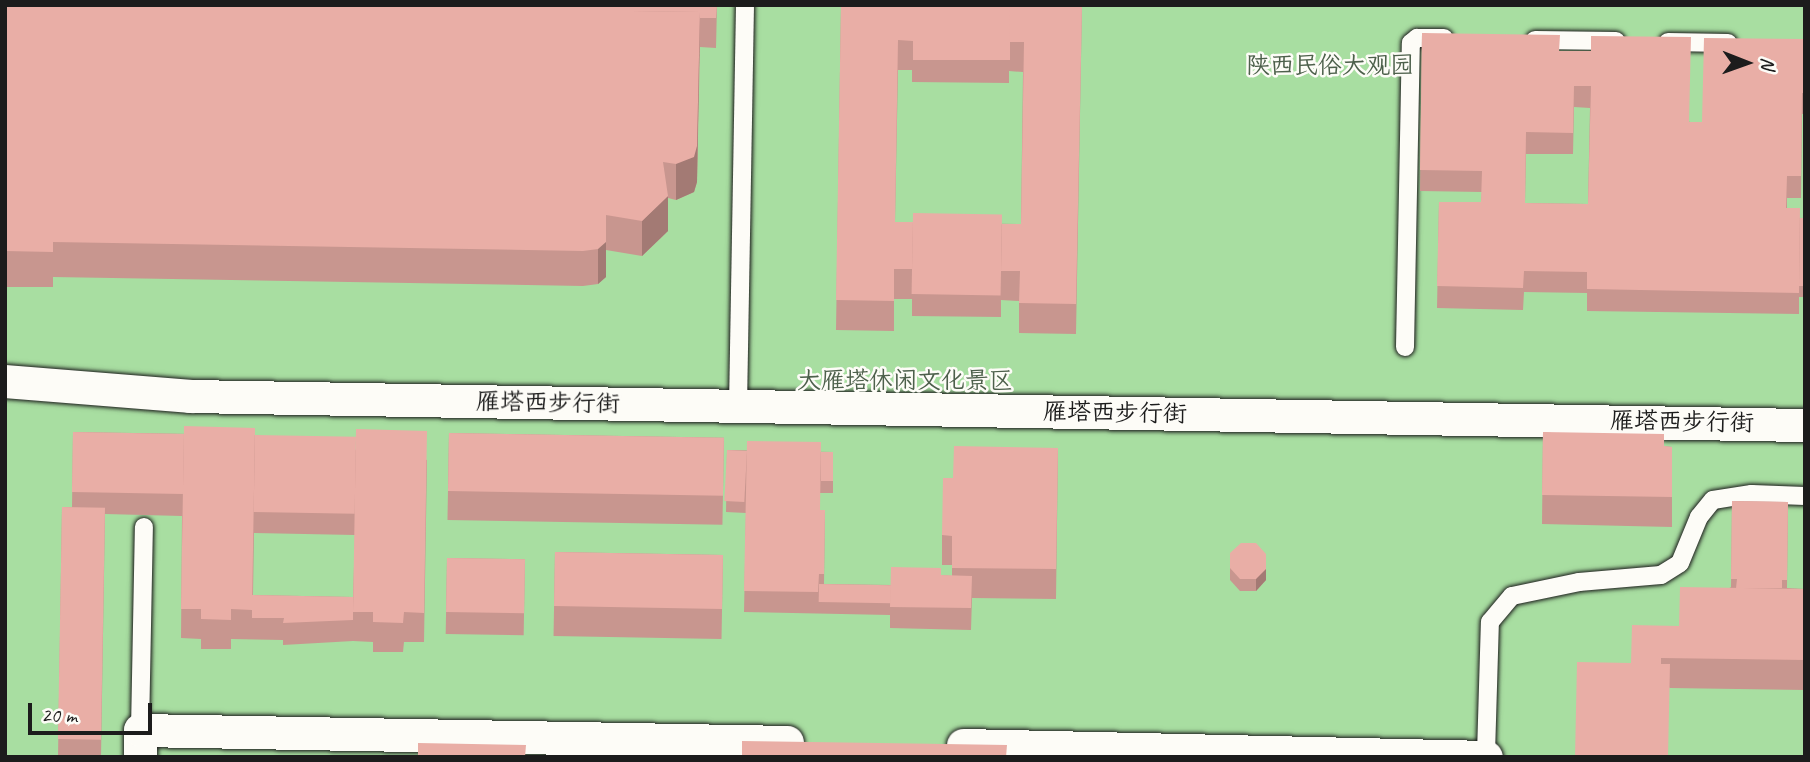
<!DOCTYPE html>
<html>
<head>
<meta charset="utf-8">
<style>
  body { margin:0 }
  #map { position:relative; width:1810px; height:762px; overflow:hidden; background:#f7e5df; font-family:Caveat,"LXGW WenKai TC",sans-serif }
  div>[style] { position:absolute }
  [style*='--x'] { left:calc(var(--x)*1px); top:calc(var(--y)*1px); width:calc(var(--w)*1px); rotate:calc(var(--a)*1deg) }
  .green>* { inset:0; background:#a8dea1; transform-origin:0 0 }
  .roads { filter:drop-shadow(0 0 2px #1c1c1c) drop-shadow(0 0 2px #1c1c1c) }
  .service>* { height:18px; margin:-9px; padding:0 9px; transform-origin:9px; border-radius:9px; background:#fdfcf7 }
  .minor>* { height:33px; margin:-16.5px; padding:0 16.5px; transform-origin:16.5px; border-radius:16.5px; background:#fdfcf7 }
  .wall>* { inset:0; background:#c8968f; transform-origin:0 0 }
  .shaded-wall>* { inset:0; background:#a37a74 }
  .building>* { inset:0; background:#e9aea6; transform-origin:0 0 }
  span { translate:-50% -50%; white-space:nowrap; text-align:center; line-height:1.15; -webkit-text-stroke:5px #fdfcf7; paint-order:stroke }
  .park-label { font-size:24px; color:#4d604b }
  .street-label { font-size:24px; color:#1c1c1c }
  .frame { position:absolute; inset:0; border:7px solid #1c1c1c; pointer-events:none }
  .north { position:absolute; left:1712px; top:28px; width:70px; height:70px; -webkit-text-stroke:5px #fdfcf7; paint-order:stroke; rotate:91deg; font-size:19px; font-weight:700; line-height:28px; text-align:center; color:#1c1c1c }
  .north::after { content:''; display:block; margin:auto; width:24px; height:32px; background:#1c1c1c; clip-path:polygon(50% 0,100% 100%,50% 72%,0 100%) }
  .scale { position:absolute; left:28px; top:703px; width:124px; height:32px; box-sizing:border-box; border:4px solid #1c1c1c; border-top:0; padding-left:9px; font-size:21px; line-height:24px; white-space:nowrap; color:#1c1c1c; -webkit-text-stroke:5px #fdfcf7; paint-order:stroke }
</style>
</head>
<body>
<div id="map">
  <div class="green">
    <i style="left:5px;top:5px;width:1800px;height:752px"></i>
  </div>
  <div class="roads">
    <div class="service">
      <i style="--x:1535;--y:40;--w:81;--a:0.7"></i>
      <i style="--x:1668;--y:42;--w:60;--a:1"></i>
      <i style="--x:1405;--y:347;--w:304;--a:-88.9"></i>
      <i style="--x:1411;--y:43;--w:8;--a:-40"></i>
      <i style="--x:1417;--y:38;--w:27;--a:0"></i>
      <i style="--x:738;--y:406;--w:401;--a:-89"></i>
      <i style="--x:140;--y:730;--w:203;--a:-88.9"></i>
      <i style="--x:1486;--y:754;--w:132;--a:-88.3"></i>
      <i style="--x:1490;--y:622;--w:34;--a:-50"></i>
      <i style="--x:1512;--y:596;--w:68;--a:-11.8"></i>
      <i style="--x:1579;--y:582;--w:82;--a:-4.9"></i>
      <i style="--x:1661;--y:575;--w:22;--a:-32"></i>
      <i style="--x:1680;--y:563;--w:50;--a:-67.6"></i>
      <i style="--x:1699;--y:517;--w:22;--a:-51"></i>
      <i style="--x:1713;--y:500;--w:39;--a:-9"></i>
      <i style="--x:1752;--y:494;--w:53;--a:2.2"></i>
    </div>
    <div class="minor">
      <i style="--x:5;--y:381;--w:186;--a:4.6"></i>
      <i style="--x:190;--y:396;--w:1615;--a:1.03"></i>
      <i style="--x:963;--y:745;--w:523;--a:1.31"></i>
      <i style="--x:140;--y:757;--w:27;--a:-90"></i>
      <i style="--x:140;--y:730;--w:647;--a:1.06"></i>
    </div>
  </div>
  <div class="wall">
    <i style="clip-path:polygon(5px 5px,717px 5px,716px 48px,700px 47px,697px 182px,694px 192px,676px 200px,668px 198px,668px 231px,642px 256px,606px 250px,606px 277px,598px 284px,583px 286px,53px 277px,53px 287px,5px 287px)"></i>
    <i style="clip-path:polygon(evenodd,841px 5px,1082px 5px,1076px 334px,1019px 333px,1019px 301px,1001px 300px,1001px 317px,912px 316px,912px 299px,894px 299px,894px 331px,836px 330px,841px 5px,898px 70px,912px 70px,912px 82px,1009px 83px,1009px 71px,1023px 72px,1021px 224px,895px 222px,898px 70px)"></i>
    <i style="clip-path:polygon(evenodd,1422px 33px,1560px 51px,1690px 122px,1702px 122px,1805px 54px,1805px 114px,1802px 114px,1801px 198px,1787px 198px,1787px 208px,1800px 218px,1805px 218px,1805px 297px,1799px 297px,1799px 314px,1587px 311px,1587px 293px,1524px 292px,1523px 310px,1437px 308px,1439px 202px,1481px 202px,1482px 192px,1420px 191px,1422px 33px,1574px 107px,1590px 108px,1588px 204px,1525px 203px,1526px 154px,1573px 154px,1574px 107px)"></i>
    <i style="clip-path:polygon(evenodd,73px 432px,255px 435px,427px 460px,424px 642px,404px 642px,403px 652px,373px 652px,373px 642px,353px 641px,283px 645px,283px 640px,231px 639px,231px 649px,201px 649px,201px 639px,181px 638px,182px 516px,105px 514px,101px 757px,58px 757px,62px 507px,72px 507px,73px 432px,254px 533px,355px 535px,353px 597px,253px 595px,254px 533px)"></i>
    <i style="clip-path:polygon(1543px 432px,1672px 447px,1672px 527px,1542px 524px)"></i>
    <i style="left:449px;top:433px;width:275px;height:87px;rotate:1deg"></i>
    <i style="clip-path:polygon(1058px 448px,1056px 599px,972px 598px,971px 630px,890px 628px,890px 615px,744px 612px,746px 513px,726px 512px,727px 450px,833px 452px,833px 493px,820px 493px,820px 510px,825px 510px,824px 584px,891px 585px,941px 575px,952px 576px,952px 565px,942px 565px,942px 535px,953px 478px)"></i>
    <i style="clip-path:polygon(1732px 501px,1788px 502px,1787px 588px,1805px 589px,1805px 690px,1670px 688px,1631px 663px,1679px 626px,1731px 587px)"></i>
    <i style="left:555px;top:552px;width:168px;height:84px;rotate:1deg"></i>
    <i style="clip-path:polygon(1230px 553px,1266px 580px,1256px 591px,1240px 591px,1230px 580px)"></i>
    <i style="left:447px;top:558px;width:78px;height:76px;rotate:1deg"></i>
  </div>
  <div class="shaded-wall">
    <i style="clip-path:polygon(700px 12px,697px 182px,694px 192px,676px 200px,676px 164px)"></i>
    <i style="clip-path:polygon(668px 196px,668px 231px,642px 256px,642px 221px)"></i>
    <i style="clip-path:polygon(606px 215px,606px 277px,598px 284px,598px 249px)"></i>
    <i style="clip-path:polygon(1266px 554px,1266px 580px,1256px 591px,1256px 579px)"></i>
  </div>
  <div class="building">
    <i style="clip-path:polygon(5px 5px,632px 5px,632px 11px,700px 12px,697px 146px,694px 157px,676px 164px,663px 162px,668px 196px,642px 221px,606px 215px,606px 242px,598px 249px,583px 251px,53px 242px,53px 252px,5px 251px)"></i>
    <i style="clip-path:polygon(632px 5px,717px 5px,716px 18px,700px 18px,700px 12px,632px 11px)"></i>
    <i style="clip-path:polygon(841px 5px,913px 5px,913px 41px,898px 40px,895px 222px,913px 222px,912px 269px,894px 269px,894px 301px,836px 300px)"></i>
    <i style="left:913px;top:5px;width:97px;height:55px"></i>
    <i style="clip-path:polygon(1010px 5px,1082px 5px,1076px 304px,1019px 303px,1020px 271px,1001px 271px,1002px 224px,1021px 224px,1024px 42px,1009px 42px)"></i>
    <i style="clip-path:polygon(evenodd,1422px 33px,1560px 35px,1559px 51px,1591px 51px,1591px 36px,1691px 37px,1689px 122px,1702px 122px,1704px 38px,1803px 39px,1803px 54px,1805px 54px,1805px 93px,1802px 93px,1801px 176px,1787px 176px,1786px 208px,1800px 208px,1799px 293px,1587px 289px,1587px 272px,1524px 271px,1523px 288px,1437px 286px,1439px 202px,1481px 202px,1482px 171px,1420px 170px,1422px 33px,1574px 86px,1591px 86px,1588px 204px,1525px 203px,1526px 132px,1573px 133px,1574px 86px)"></i>
    <i style="left:913px;top:213px;width:89px;height:81px;rotate:1deg"></i>
    <i style="clip-path:polygon(1800px 218px,1805px 218px,1805px 286px,1799px 286px)"></i>
    <i style="clip-path:polygon(184px 426px,255px 428px,252px 610px,231px 609px,231px 620px,201px 619px,201px 609px,181px 609px)"></i>
    <i style="clip-path:polygon(356px 429px,427px 431px,424px 613px,404px 612px,403px 623px,373px 622px,373px 612px,353px 612px)"></i>
    <i style="left:73px;top:432px;width:111px;height:60px;rotate:1deg"></i>
    <i style="clip-path:polygon(1543px 432px,1664px 434px,1664px 446px,1672px 447px,1672px 497px,1542px 495px)"></i>
    <i style="left:449px;top:433px;width:275px;height:58px;rotate:1deg"></i>
    <i style="left:255px;top:435px;width:101px;height:77px;rotate:1deg"></i>
    <i style="clip-path:polygon(747px 441px,821px 442px,820px 510px,825px 510px,824px 574px,819px 574px,818px 592px,744px 591px)"></i>
    <i style="clip-path:polygon(954px 446px,1058px 448px,1056px 569px,952px 568px,952px 536px,942px 535px,943px 478px,953px 478px)"></i>
    <i style="left:727px;top:450px;width:20px;height:51px;rotate:3deg"></i>
    <i style="left:821px;top:452px;width:12px;height:29px"></i>
    <i style="clip-path:polygon(1732px 501px,1788px 502px,1787px 580px,1782px 580px,1782px 588px,1736px 588px,1737px 579px,1731px 579px)"></i>
    <i style="left:62px;top:507px;width:43px;height:232px;rotate:1deg"></i>
    <i style="clip-path:polygon(1241px 543px,1256px 543px,1266px 554px,1266px 569px,1256px 579px,1240px 579px,1230px 568px,1230px 553px)"></i>
    <i style="left:555px;top:552px;width:168px;height:54px;rotate:1deg"></i>
    <i style="left:447px;top:558px;width:78px;height:54px;rotate:1deg"></i>
    <i style="clip-path:polygon(891px 567px,941px 568px,941px 575px,972px 576px,971px 608px,890px 607px)"></i>
    <i style="left:819px;top:584px;width:72px;height:18px;rotate:1deg"></i>
    <i style="clip-path:polygon(1680px 587px,1805px 589px,1805px 660px,1661px 658px,1661px 664px,1670px 664px,1668px 757px,1575px 757px,1577px 662px,1631px 663px,1632px 625px,1679px 626px)"></i>
    <i style="clip-path:polygon(252px 595px,353px 597px,353px 620px,283px 623px,284px 618px,252px 618px)"></i>
    <i style="clip-path:polygon(742px 741px,1007px 745px,1006px 757px,742px 757px)"></i>
    <i style="clip-path:polygon(418px 743px,526px 745px,525px 757px,418px 757px)"></i>
  </div>
  <div class="park-label">
    <span style="left:1330px;top:66px">陕西民俗大观园</span>
    <span style="left:905px;top:381px">大雁塔休闲文化景区</span>
  </div>
  <div class="street-label">
    <span style="left:548px;top:403px;rotate:1deg">雁塔西步行街</span>
    <span style="left:1115px;top:413px;rotate:1deg">雁塔西步行街</span>
    <span style="left:1682px;top:422px;rotate:1deg">雁塔西步行街</span>
  </div>
  <div class="frame"></div>
  <div class="north">N</div>
  <div class="scale">20 m</div>
</div>
</body>
</html>
